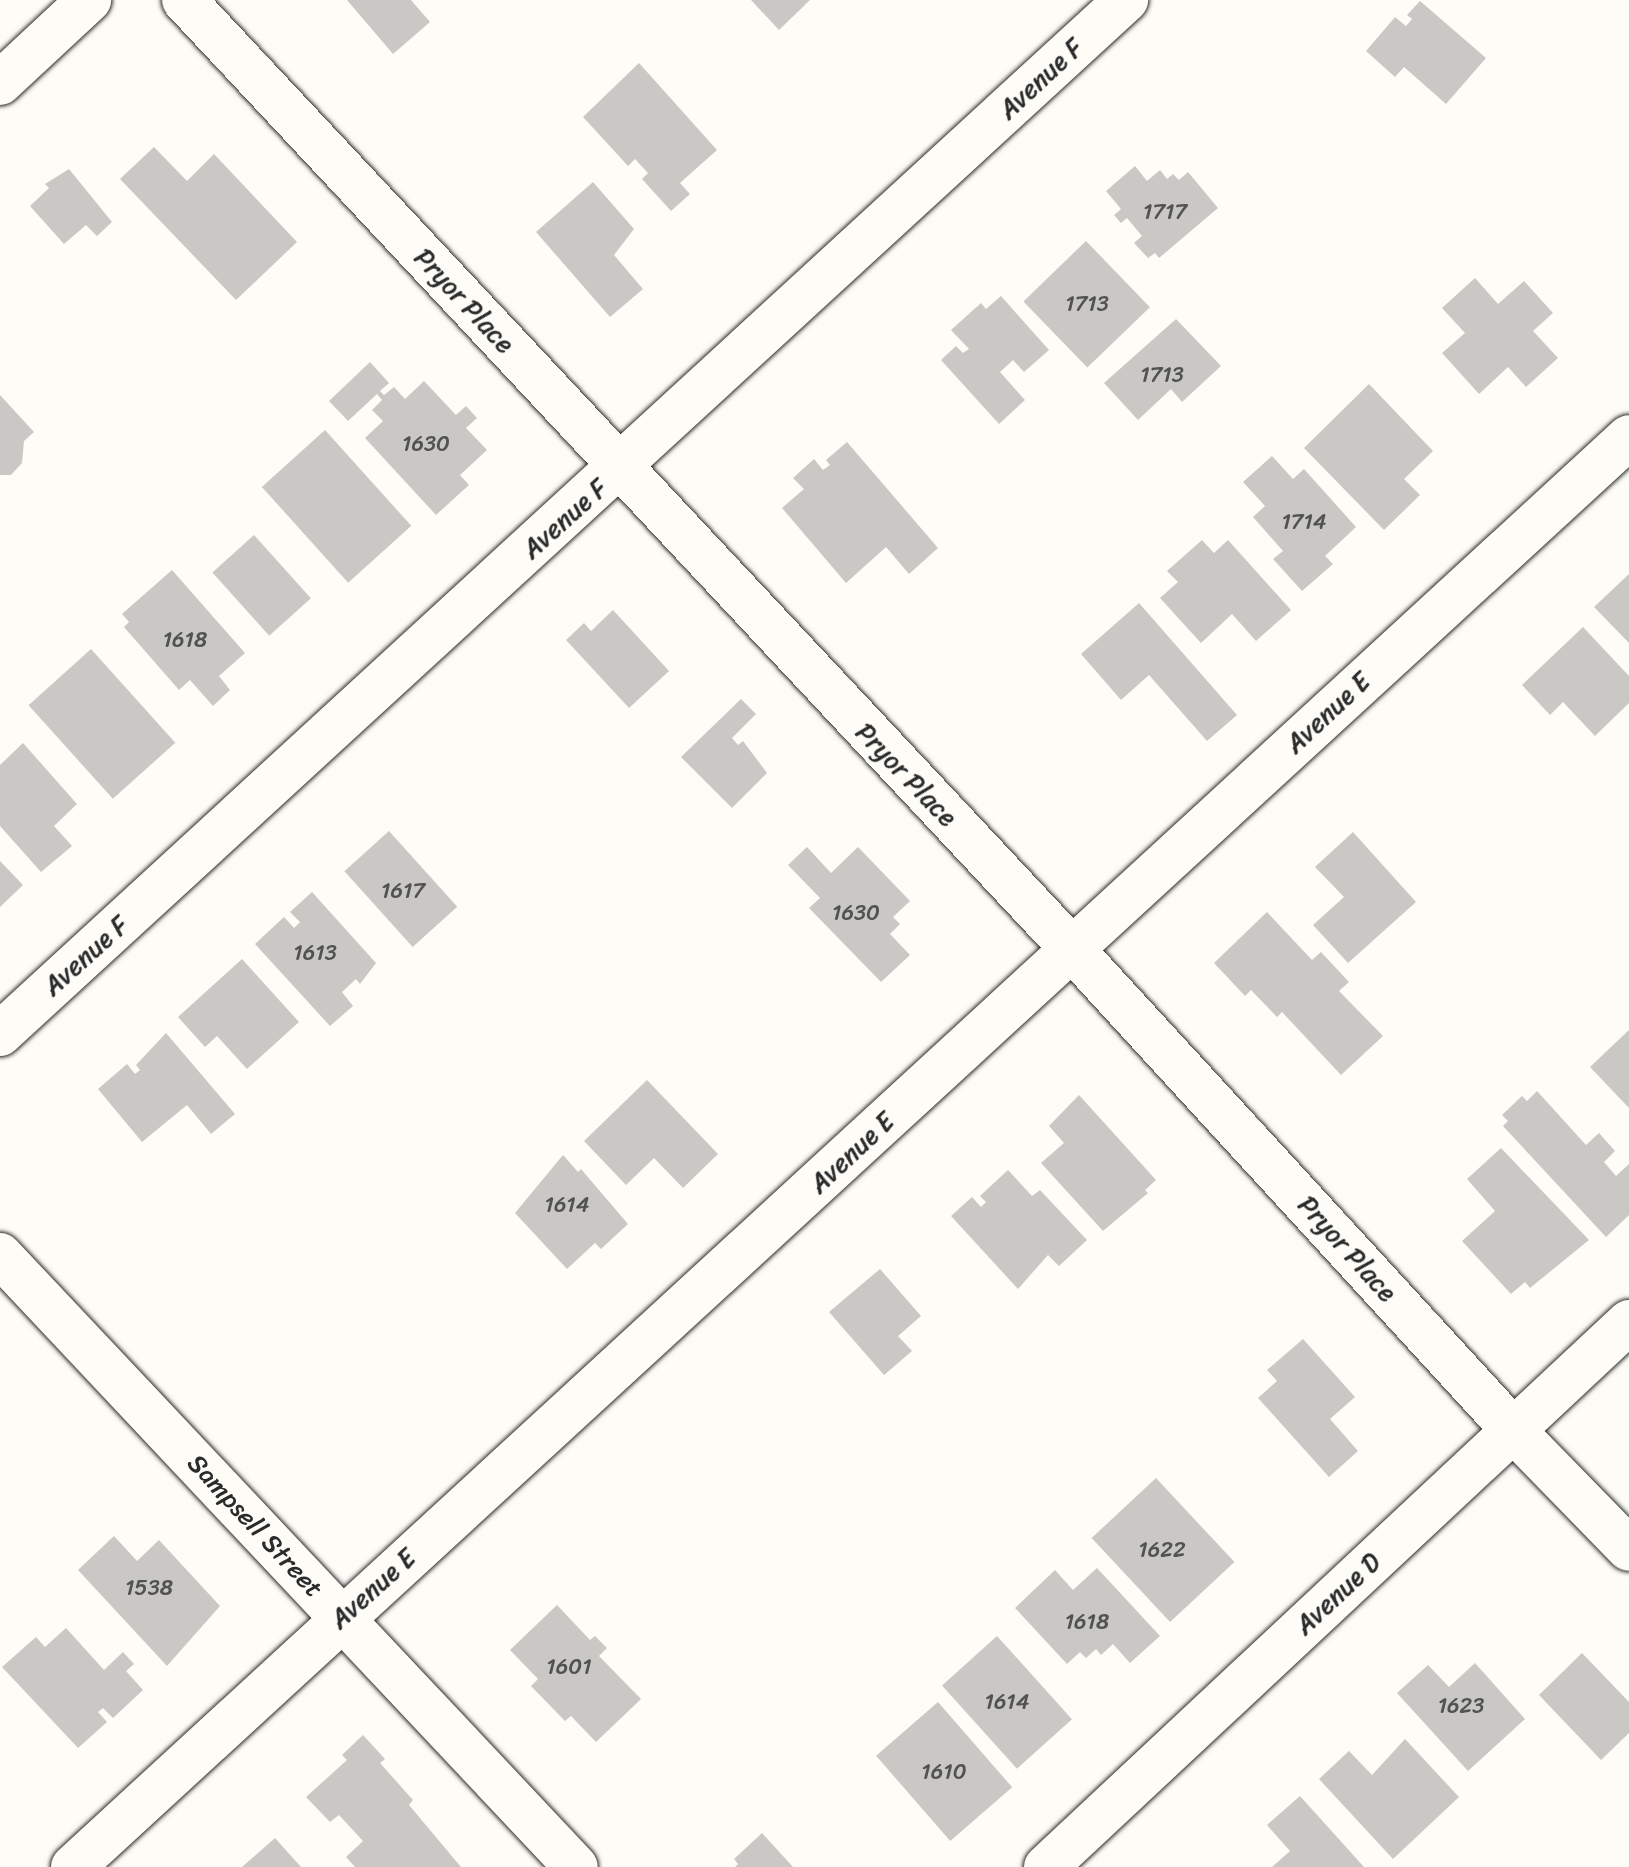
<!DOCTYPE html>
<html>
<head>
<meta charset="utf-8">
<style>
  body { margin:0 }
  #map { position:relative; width:1629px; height:1867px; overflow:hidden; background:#fdfcf7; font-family:Sriracha,sans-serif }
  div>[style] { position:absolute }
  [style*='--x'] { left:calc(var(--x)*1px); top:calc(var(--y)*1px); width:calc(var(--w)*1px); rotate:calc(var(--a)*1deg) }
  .building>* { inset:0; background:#c9c8c4; transform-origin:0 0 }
  .roads { filter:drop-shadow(0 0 2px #2b2b2b) drop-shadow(0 0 2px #2b2b2b) }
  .minor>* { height:44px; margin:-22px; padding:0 22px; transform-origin:22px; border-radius:22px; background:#fdfcf7 }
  span { translate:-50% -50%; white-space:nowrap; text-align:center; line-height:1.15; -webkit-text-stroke:8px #fdfcf7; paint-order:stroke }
  .number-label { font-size:22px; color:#525251 }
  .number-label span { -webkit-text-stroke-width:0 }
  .street-label { font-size:26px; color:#2b2b2b }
</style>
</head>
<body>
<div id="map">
  <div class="building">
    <i style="clip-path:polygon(347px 0,411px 0,430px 22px,393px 54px)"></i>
    <i style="clip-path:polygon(751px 0,810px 0,779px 30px)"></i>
    <i style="clip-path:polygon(1420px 1px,1486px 58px,1446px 104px,1404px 67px,1395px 77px,1366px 51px,1395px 17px,1406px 26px,1412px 19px,1407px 15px)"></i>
    <i style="clip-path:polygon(639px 63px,717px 150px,680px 183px,690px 194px,671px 211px,642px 179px,648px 173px,635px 159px,628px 166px,583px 117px)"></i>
    <i style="clip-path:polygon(154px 147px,187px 181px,214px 154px,297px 242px,236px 300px,120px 179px)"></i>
    <i style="clip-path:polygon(1135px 166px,1147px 181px,1160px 170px,1167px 179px,1173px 174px,1179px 180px,1188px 172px,1218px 208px,1159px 258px,1155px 253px,1148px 258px,1134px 243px,1142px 236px,1127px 218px,1121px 223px,1114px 215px,1121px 209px,1106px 191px)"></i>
    <i style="clip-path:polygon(69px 169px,112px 222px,97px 236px,86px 225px,64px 244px,30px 206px,49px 188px,45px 184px)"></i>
    <i style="clip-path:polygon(593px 182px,634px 229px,614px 255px,643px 289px,610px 317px,536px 232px)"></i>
    <i style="left:1086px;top:241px;width:92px;height:87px;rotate:46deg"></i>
    <i style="clip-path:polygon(1475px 278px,1498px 304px,1524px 281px,1553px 313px,1533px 331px,1558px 358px,1526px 387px,1508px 367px,1479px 394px,1442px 353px,1465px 333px,1442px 308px)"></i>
    <i style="clip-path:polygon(1001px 296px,1049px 350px,1024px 372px,1013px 360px,1000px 372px,1025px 400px,999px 424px,941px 360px,956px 346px,963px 353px,969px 349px,951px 330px,981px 303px,986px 309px)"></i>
    <i style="clip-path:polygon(1176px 319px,1221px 366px,1182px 402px,1171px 389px,1138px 420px,1104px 383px)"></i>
    <i style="clip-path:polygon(370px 362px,389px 383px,380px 391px,384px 395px,394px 387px,405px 399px,424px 381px,456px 415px,466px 406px,477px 418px,466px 428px,487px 450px,460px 475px,469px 485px,436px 515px,365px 438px,383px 421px,372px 410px,382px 400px,377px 394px,348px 421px,329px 401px)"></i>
    <i style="clip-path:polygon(1369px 384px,1433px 451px,1404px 479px,1420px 495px,1384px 530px,1304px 448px)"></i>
    <i style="clip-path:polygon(0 395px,34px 432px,24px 441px,22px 463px,11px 475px,0 475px)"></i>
    <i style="left:325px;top:430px;width:129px;height:85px;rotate:48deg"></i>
    <i style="clip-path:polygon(847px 442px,938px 548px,909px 574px,886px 547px,846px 583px,782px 508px,804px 489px,793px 478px,814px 459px,823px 470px,830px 465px,826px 460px)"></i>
    <i style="clip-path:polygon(1272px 456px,1293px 479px,1304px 469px,1356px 527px,1325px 556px,1333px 564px,1302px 591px,1273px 559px,1283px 551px,1253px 517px,1265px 506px,1243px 482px)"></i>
    <i style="left:254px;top:535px;width:85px;height:56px;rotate:48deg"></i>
    <i style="clip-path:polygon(1202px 540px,1214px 553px,1228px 540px,1291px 610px,1256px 641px,1232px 614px,1201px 643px,1160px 598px,1178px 582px,1167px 571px)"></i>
    <i style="clip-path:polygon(172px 570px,245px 653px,219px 676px,230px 690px,213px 706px,190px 680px,179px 690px,124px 627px,129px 622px,122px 614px)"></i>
    <i style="clip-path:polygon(1629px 574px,1629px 643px,1594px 607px)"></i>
    <i style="clip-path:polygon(1139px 603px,1237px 715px,1207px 741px,1149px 675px,1121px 700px,1081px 654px)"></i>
    <i style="clip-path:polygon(613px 610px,669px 671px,629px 708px,566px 640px,584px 623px,591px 631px)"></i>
    <i style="clip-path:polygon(1583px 627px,1629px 676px,1629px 703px,1595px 736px,1563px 702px,1550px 715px,1522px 685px)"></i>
    <i style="left:91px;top:649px;width:126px;height:84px;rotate:48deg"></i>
    <i style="clip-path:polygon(741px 699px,756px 714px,732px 738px,738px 745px,743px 741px,767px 773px,732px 808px,681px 757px)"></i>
    <i style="clip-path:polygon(23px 743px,77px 804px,54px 826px,72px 846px,41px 872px,0 826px,0 765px)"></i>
    <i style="left:389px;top:831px;width:102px;height:60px;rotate:48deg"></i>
    <i style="clip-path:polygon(1353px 832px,1416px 902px,1348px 963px,1313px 925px,1344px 897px,1315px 867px)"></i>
    <i style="clip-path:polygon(807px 847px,831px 873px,858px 847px,910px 901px,893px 917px,900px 924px,890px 934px,910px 955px,881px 982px,809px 908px,820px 898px,788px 865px)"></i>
    <i style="clip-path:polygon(0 861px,23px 885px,0 907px)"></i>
    <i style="clip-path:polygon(312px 892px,376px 963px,360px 984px,356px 979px,342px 992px,353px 1006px,330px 1026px,255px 944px,284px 917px,294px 928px,300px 922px,290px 912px)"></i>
    <i style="clip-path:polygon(1267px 912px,1312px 960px,1321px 952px,1349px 982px,1339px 991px,1383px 1036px,1341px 1075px,1282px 1012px,1277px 1017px,1251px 990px,1245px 996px,1214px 963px)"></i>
    <i style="clip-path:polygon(242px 959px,299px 1022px,247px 1069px,217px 1036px,205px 1047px,178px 1017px)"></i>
    <i style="clip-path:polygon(1629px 1030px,1629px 1108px,1590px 1067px)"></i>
    <i style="clip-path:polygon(166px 1033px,235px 1114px,211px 1134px,187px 1105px,142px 1142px,98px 1089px,127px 1064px,135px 1074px,140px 1070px,136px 1065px)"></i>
    <i style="clip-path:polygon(647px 1080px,718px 1154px,683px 1188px,654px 1158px,626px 1185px,584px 1141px)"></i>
    <i style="clip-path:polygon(1537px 1091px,1586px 1145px,1599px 1133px,1615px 1151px,1604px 1162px,1616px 1176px,1629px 1164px,1629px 1215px,1606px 1237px,1503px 1126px,1508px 1121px,1502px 1115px,1522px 1096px,1527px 1101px)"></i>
    <i style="clip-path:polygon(1079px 1095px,1156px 1180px,1145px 1190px,1148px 1193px,1103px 1231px,1041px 1163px,1064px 1143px,1049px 1126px)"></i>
    <i style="clip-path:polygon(1501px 1148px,1589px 1240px,1530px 1288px,1525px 1282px,1511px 1294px,1462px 1241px,1495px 1211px,1467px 1179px)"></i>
    <i style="clip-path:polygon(563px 1155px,578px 1172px,581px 1169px,628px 1224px,601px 1249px,595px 1243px,567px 1269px,515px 1213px)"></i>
    <i style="clip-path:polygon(1008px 1170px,1032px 1196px,1040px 1190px,1087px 1240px,1059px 1266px,1048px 1255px,1018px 1289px,951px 1216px,972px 1197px,981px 1207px,986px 1202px,980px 1196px)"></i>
    <i style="clip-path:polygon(880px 1269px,921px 1316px,898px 1336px,912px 1351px,884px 1375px,829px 1312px)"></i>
    <i style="clip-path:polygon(1303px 1339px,1355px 1397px,1330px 1419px,1358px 1451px,1329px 1477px,1258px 1398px,1277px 1381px,1267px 1370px)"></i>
    <i style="left:1156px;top:1478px;width:115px;height:88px;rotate:47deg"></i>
    <i style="clip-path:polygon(114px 1536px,137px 1561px,159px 1540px,220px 1606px,167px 1666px,78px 1570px)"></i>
    <i style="clip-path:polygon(1097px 1568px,1160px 1636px,1130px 1663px,1113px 1644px,1101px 1655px,1096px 1649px,1086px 1658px,1080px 1652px,1067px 1664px,1015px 1608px,1055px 1570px,1073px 1590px)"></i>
    <i style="clip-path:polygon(557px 1605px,590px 1640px,595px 1636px,607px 1648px,599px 1656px,641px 1699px,596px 1742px,571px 1716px,565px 1721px,531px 1686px,538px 1679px,510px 1650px)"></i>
    <i style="clip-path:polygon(66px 1628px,104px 1670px,123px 1652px,134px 1664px,126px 1671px,143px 1690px,113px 1718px,103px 1708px,98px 1712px,107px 1722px,78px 1748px,2px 1667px,36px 1637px,45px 1647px)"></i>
    <i style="left:997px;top:1636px;width:112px;height:74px;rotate:48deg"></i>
    <i style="clip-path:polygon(1582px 1653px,1629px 1702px,1629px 1733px,1601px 1760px,1539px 1695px)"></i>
    <i style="clip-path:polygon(1475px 1663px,1525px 1719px,1468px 1771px,1397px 1693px,1428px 1665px,1449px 1687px)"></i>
    <i style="left:938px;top:1702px;width:113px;height:82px;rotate:49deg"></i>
    <i style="clip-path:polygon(363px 1735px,385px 1759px,380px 1763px,413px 1800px,409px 1805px,461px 1867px,355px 1867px,346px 1857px,363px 1841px,339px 1815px,330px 1822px,306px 1797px,347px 1760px,342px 1755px)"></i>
    <i style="clip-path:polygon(1405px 1739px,1459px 1797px,1393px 1859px,1319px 1779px,1349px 1751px,1372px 1775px)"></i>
    <i style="clip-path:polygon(1300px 1796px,1364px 1867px,1272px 1867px,1290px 1851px,1267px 1825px)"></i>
    <i style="clip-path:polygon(762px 1833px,793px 1867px,735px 1867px,738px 1864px,734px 1859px)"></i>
    <i style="clip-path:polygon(275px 1838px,301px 1867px,242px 1867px)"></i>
  </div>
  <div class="roads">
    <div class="minor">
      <i style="--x:184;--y:0;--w:1300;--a:46.9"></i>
      <i style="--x:1072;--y:949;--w:653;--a:47.48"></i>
      <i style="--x:1513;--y:1430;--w:166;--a:45.7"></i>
      <i style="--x:0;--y:83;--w:122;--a:-43"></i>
      <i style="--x:0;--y:1034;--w:1529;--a:-42.56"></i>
      <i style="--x:0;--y:1255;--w:840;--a:46.74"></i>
      <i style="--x:73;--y:1867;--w:2113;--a:-42.58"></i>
      <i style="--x:1046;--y:1867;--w:798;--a:-43.07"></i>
    </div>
  </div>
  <div class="number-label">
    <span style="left:1165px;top:212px">1717</span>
    <span style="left:1087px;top:304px">1713</span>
    <span style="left:1162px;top:375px">1713</span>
    <span style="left:426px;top:444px">1630</span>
    <span style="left:1304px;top:522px">1714</span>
    <span style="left:185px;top:640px">1618</span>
    <span style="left:403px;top:891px">1617</span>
    <span style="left:856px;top:913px">1630</span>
    <span style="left:315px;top:953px">1613</span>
    <span style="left:567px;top:1205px">1614</span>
    <span style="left:1162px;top:1550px">1622</span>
    <span style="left:149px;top:1588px">1538</span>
    <span style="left:1087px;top:1622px">1618</span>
    <span style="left:569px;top:1667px">1601</span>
    <span style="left:1007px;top:1702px">1614</span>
    <span style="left:1461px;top:1706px">1623</span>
    <span style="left:944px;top:1772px">1610</span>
  </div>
  <div class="street-label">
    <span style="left:1041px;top:79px;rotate:-43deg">Avenue F</span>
    <span style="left:464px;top:301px;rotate:47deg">Pryor Place</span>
    <span style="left:565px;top:519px;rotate:-42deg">Avenue F</span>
    <span style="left:1328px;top:713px;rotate:-43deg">Avenue E</span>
    <span style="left:906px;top:775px;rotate:46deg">Pryor Place</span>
    <span style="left:86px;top:956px;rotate:-42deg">Avenue F</span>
    <span style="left:852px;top:1153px;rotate:-43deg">Avenue E</span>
    <span style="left:1347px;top:1249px;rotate:48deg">Pryor Place</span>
    <span style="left:255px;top:1526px;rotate:47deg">Sampsell Street</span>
    <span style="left:373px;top:1589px;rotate:-42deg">Avenue E</span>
    <span style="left:1338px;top:1594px;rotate:-43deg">Avenue D</span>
  </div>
</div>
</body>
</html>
